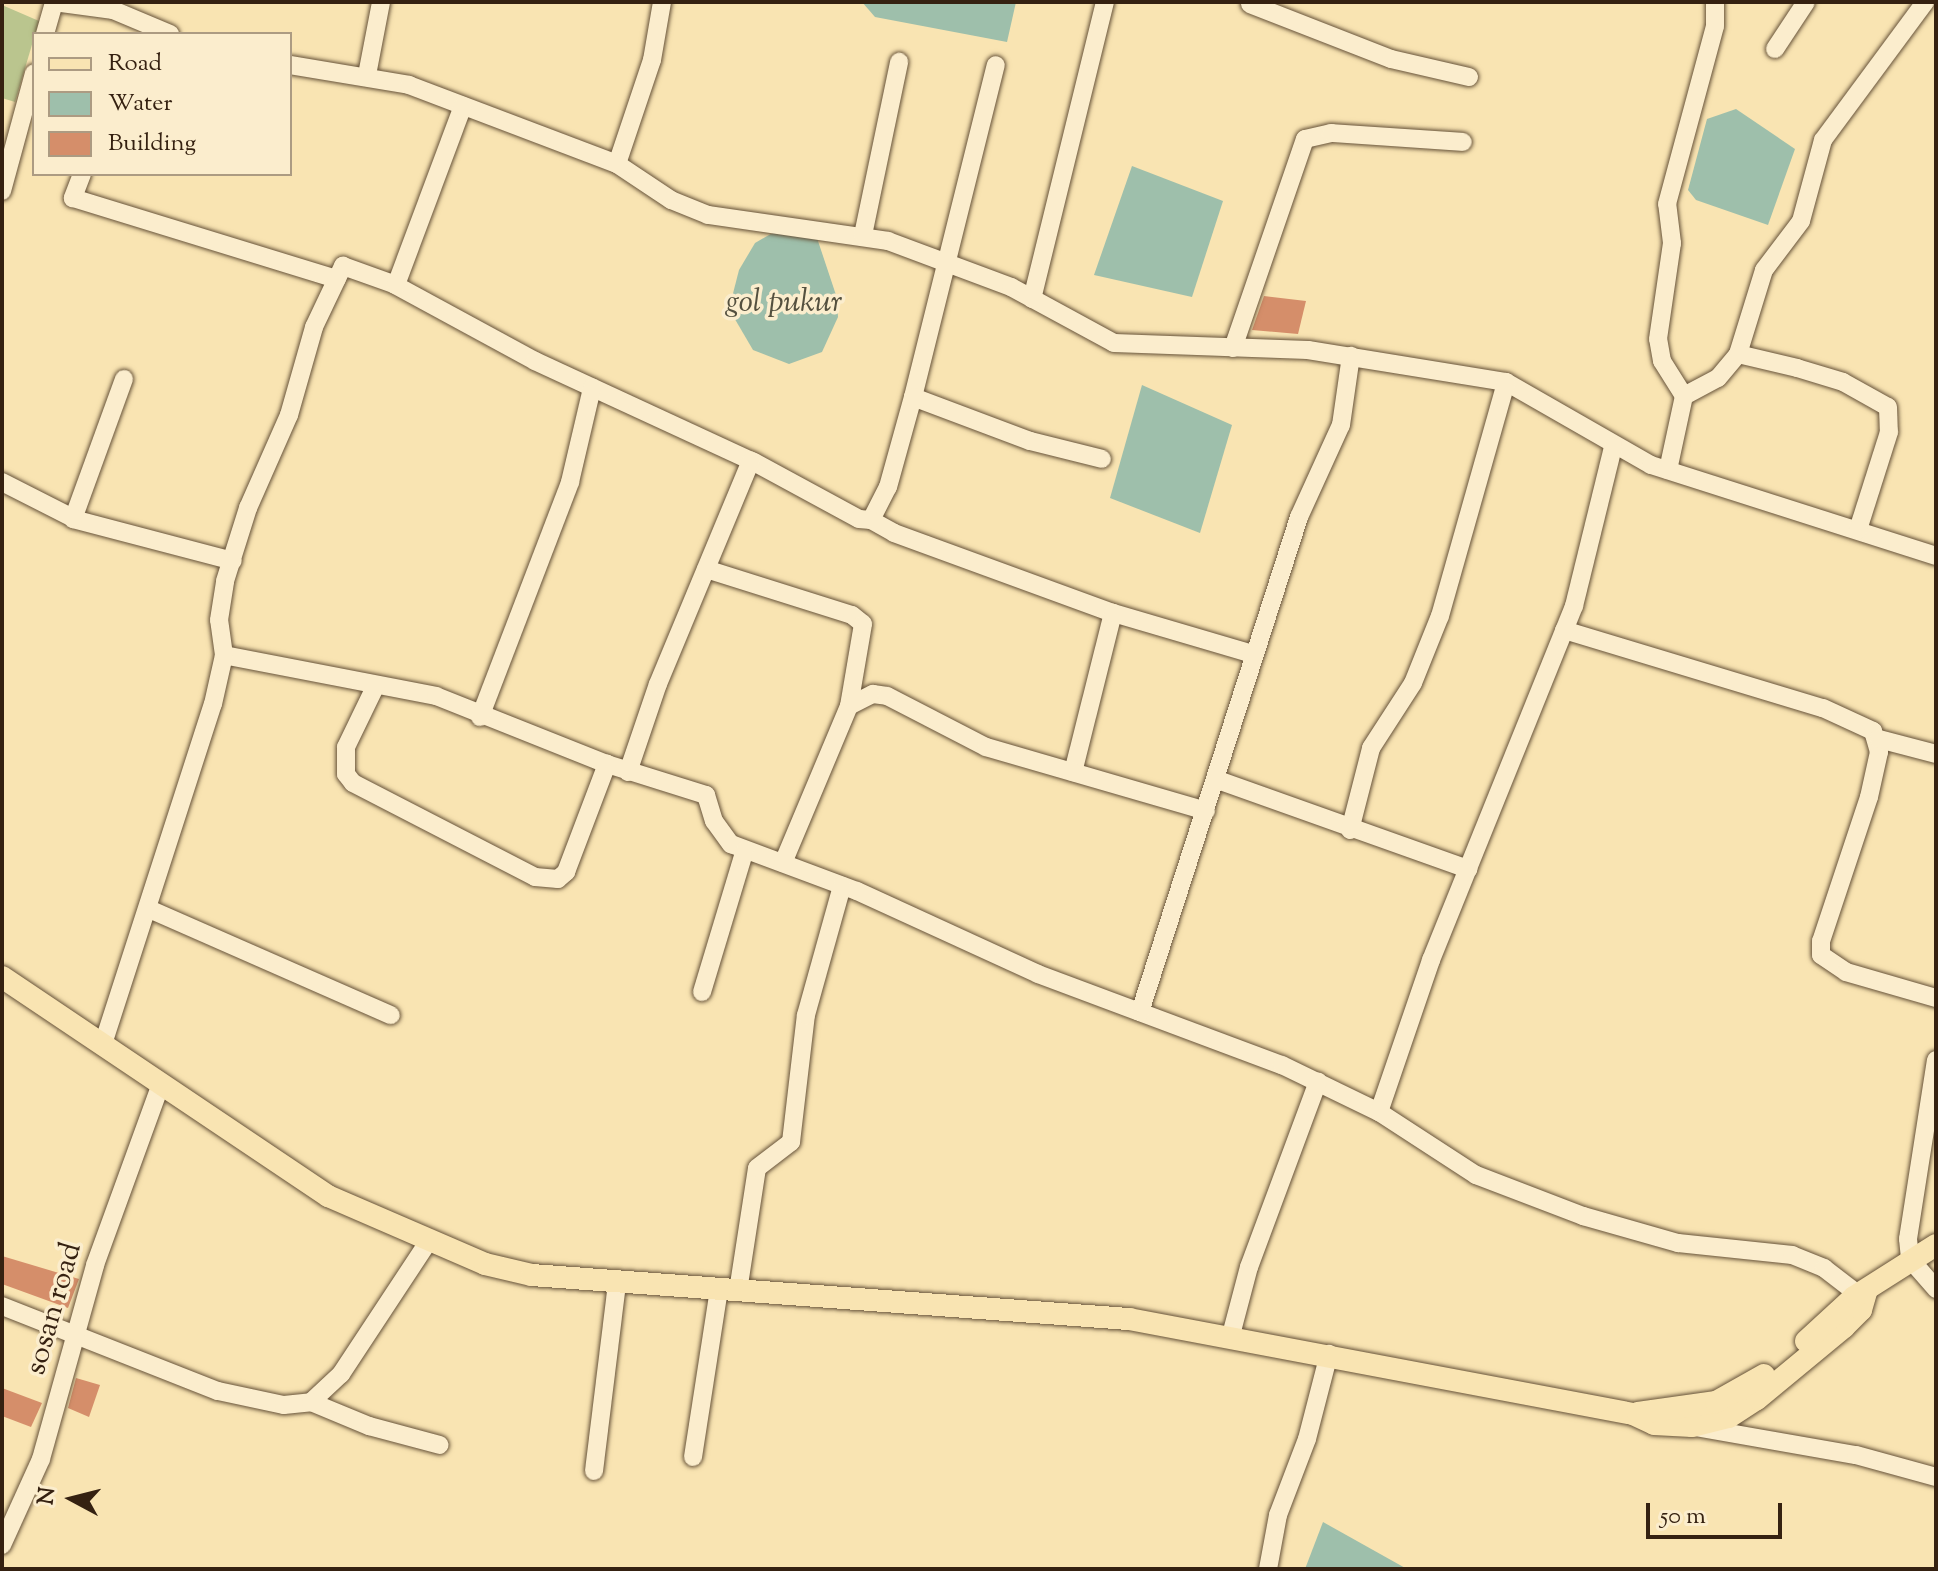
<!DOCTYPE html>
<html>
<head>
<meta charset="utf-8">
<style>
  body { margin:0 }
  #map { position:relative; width:1938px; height:1571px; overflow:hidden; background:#f9e4b2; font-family:"Sorts Mill Goudy",serif }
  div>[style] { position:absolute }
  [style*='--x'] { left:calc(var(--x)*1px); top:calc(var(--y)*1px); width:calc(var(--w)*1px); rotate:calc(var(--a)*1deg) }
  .green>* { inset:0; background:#bac58e }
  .water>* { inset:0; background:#9ebfab }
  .building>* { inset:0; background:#d58e6a }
  .roads { filter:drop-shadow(0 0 2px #665239) drop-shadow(0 0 2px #665239) }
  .minor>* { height:18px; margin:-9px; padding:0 9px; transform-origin:9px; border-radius:9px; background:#fbedcd }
  .major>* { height:22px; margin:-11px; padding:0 11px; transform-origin:11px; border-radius:11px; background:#f9e4b2 }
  span { translate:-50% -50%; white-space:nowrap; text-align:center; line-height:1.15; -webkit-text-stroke:7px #fbedcd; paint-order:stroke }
  .street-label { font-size:30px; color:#352111 }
  .water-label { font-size:32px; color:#54503f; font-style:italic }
  .frame { position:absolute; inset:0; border:4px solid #352111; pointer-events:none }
  .legend { position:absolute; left:32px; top:32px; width:260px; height:144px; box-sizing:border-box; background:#fbedcd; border:2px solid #ac9b82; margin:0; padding:10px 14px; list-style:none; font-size:24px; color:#352111 }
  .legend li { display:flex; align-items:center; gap:16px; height:40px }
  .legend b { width:40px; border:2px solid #ac9b82 }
  .north { position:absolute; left:32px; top:1459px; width:80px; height:80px; -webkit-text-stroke:6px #fbedcd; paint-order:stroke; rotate:277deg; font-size:22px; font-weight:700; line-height:32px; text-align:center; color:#352111 }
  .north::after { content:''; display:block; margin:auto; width:28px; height:36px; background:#352111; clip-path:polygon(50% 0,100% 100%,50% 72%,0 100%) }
  .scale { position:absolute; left:1646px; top:1503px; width:136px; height:36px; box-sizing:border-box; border:4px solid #352111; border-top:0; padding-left:10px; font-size:24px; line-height:28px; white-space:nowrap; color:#352111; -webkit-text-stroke:6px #fbedcd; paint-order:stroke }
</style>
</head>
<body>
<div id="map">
  <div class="green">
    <i style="clip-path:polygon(2px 5px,39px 21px,15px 102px,2px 98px)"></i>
  </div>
  <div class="water">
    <i style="clip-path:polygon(862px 2px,1016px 2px,1007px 42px,875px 17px)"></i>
    <i style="clip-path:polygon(1736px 109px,1795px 149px,1768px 225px,1696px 200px,1688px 190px,1707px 119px)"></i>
    <i style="clip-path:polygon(1132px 166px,1223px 201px,1192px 297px,1094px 275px)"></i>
    <i style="clip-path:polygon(776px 231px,816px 235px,837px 298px,838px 317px,822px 352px,789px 364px,753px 350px,729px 309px,739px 270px,755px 243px)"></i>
    <i style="clip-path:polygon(1142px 385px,1232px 425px,1200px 533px,1110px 498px)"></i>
    <i style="clip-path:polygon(1323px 1522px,1407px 1569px,1305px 1569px)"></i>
  </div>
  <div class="building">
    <i style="clip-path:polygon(1264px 296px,1306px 301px,1298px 334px,1252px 330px)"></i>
    <i style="clip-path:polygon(2px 1256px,79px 1279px,68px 1308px,2px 1284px)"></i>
    <i style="clip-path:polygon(76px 1378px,100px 1385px,89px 1417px,68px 1408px)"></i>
    <i style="clip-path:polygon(2px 1388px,42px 1403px,31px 1427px,2px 1416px)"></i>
  </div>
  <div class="roads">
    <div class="minor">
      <i style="--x:54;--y:2;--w:60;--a:7.7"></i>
      <i style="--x:113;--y:10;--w:62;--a:22.8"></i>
      <i style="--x:1250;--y:4;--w:151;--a:21.3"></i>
      <i style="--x:1391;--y:59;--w:80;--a:13"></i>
      <i style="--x:45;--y:34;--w:33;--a:-74"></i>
      <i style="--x:1775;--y:49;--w:56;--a:-56.6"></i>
      <i style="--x:290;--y:65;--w:121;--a:9.5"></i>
      <i style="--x:409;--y:85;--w:222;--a:20.8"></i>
      <i style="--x:617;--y:164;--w:65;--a:33.7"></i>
      <i style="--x:671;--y:200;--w:40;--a:22"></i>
      <i style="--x:708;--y:215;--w:182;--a:8.2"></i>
      <i style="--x:888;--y:241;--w:131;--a:20.5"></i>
      <i style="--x:1011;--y:287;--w:117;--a:28.5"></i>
      <i style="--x:1114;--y:343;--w:194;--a:2.1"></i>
      <i style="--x:1308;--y:350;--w:201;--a:9.2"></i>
      <i style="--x:1506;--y:382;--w:167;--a:29.8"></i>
      <i style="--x:1651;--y:465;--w:299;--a:17.7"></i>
      <i style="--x:367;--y:75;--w:74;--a:-79.1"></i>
      <i style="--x:617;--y:164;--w:110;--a:-71.4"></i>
      <i style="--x:652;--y:60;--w:59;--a:-80.2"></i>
      <i style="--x:82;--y:174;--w:26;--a:111"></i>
      <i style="--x:73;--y:198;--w:276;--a:17.1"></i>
      <i style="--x:2;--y:191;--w:122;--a:-74.8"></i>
      <i style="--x:863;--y:235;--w:177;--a:-78.2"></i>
      <i style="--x:395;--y:285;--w:159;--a:28.5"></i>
      <i style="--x:535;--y:361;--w:241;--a:24.8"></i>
      <i style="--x:754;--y:462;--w:119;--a:28.5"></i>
      <i style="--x:859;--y:519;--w:12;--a:5"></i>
      <i style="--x:871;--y:520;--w:37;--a:-63"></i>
      <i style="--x:888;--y:487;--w:93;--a:-74.5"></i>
      <i style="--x:913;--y:397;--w:342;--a:-76"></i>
      <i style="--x:1032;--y:299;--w:306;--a:-76.2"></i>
      <i style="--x:1233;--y:348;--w:221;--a:-71"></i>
      <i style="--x:1305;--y:139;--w:27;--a:-13"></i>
      <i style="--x:1331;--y:133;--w:132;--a:3.9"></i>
      <i style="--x:1738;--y:354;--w:88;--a:-72.8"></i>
      <i style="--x:1764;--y:270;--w:61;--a:-52.9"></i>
      <i style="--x:1801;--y:221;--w:84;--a:-74.8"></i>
      <i style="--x:1823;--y:140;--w:172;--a:-53.5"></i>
      <i style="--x:124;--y:379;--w:149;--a:110"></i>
      <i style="--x:73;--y:519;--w:165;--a:14.7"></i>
      <i style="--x:1684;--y:396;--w:41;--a:-122.2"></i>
      <i style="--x:1662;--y:361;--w:22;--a:-100"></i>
      <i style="--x:1658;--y:339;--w:97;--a:-81.7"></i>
      <i style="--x:1672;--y:243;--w:39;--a:-97"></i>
      <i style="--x:1667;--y:204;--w:184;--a:-74.9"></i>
      <i style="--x:1715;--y:26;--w:24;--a:-90"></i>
      <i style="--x:913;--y:397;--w:125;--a:20.6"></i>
      <i style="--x:1030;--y:441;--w:74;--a:14"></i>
      <i style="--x:1668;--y:470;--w:76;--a:-77.8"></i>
      <i style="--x:1684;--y:396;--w:38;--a:-28"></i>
      <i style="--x:1718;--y:378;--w:31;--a:-50"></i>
      <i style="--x:1738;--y:354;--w:61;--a:13.3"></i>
      <i style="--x:1797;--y:368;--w:48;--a:16.9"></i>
      <i style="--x:1843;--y:382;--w:51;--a:29.1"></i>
      <i style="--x:1888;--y:407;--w:25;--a:88"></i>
      <i style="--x:1889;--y:432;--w:103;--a:107.6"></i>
      <i style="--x:2;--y:482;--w:80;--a:26.9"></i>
      <i style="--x:871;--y:520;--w:26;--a:29"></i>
      <i style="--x:894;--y:533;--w:233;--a:20.1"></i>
      <i style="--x:1113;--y:613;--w:164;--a:104.1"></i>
      <i style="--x:706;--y:569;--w:153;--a:17.5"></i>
      <i style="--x:852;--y:615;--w:14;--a:39"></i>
      <i style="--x:863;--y:624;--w:83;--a:99.7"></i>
      <i style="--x:1113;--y:613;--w:145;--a:16.4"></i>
      <i style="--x:1564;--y:630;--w:270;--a:16.8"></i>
      <i style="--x:1823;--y:708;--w:55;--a:24.7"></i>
      <i style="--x:1873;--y:731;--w:22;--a:74"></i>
      <i style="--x:1879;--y:752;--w:46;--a:102.5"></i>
      <i style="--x:1869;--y:797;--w:152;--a:108.4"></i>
      <i style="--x:1821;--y:941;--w:14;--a:90"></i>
      <i style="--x:1821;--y:955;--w:30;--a:34"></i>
      <i style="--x:1846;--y:972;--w:94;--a:16.1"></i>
      <i style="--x:224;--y:655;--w:216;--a:10.9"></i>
      <i style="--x:436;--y:696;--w:184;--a:21.7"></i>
      <i style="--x:607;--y:764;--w:104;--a:17.4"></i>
      <i style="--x:706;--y:795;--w:27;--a:73"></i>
      <i style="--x:714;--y:821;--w:29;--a:54"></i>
      <i style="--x:731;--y:844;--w:134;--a:20.5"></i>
      <i style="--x:857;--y:891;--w:199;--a:24.6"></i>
      <i style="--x:1038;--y:974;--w:260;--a:20.5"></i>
      <i style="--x:1282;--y:1065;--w:108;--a:25.9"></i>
      <i style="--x:1379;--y:1112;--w:116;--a:33"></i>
      <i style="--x:1476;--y:1175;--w:115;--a:21"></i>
      <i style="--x:1583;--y:1216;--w:99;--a:15.9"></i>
      <i style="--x:1678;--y:1243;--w:115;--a:6"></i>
      <i style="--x:1792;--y:1255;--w:35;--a:22"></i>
      <i style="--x:1824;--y:1268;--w:44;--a:37.6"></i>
      <i style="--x:376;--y:685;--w:69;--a:115.8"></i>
      <i style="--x:346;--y:747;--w:27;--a:90"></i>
      <i style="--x:346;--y:774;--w:11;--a:52"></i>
      <i style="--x:353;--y:783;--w:205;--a:27.3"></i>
      <i style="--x:535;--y:877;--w:23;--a:5"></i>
      <i style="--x:558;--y:879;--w:11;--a:-41"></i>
      <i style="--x:566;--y:872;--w:116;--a:-69.2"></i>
      <i style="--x:480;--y:717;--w:252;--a:-69"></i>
      <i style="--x:570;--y:482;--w:97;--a:-76.8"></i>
      <i style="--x:1879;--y:739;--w:59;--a:14.7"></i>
      <i style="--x:628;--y:772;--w:93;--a:-71.2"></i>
      <i style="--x:658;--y:684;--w:242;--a:-67.4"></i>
      <i style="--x:1215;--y:779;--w:269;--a:19.6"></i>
      <i style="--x:1350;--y:830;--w:85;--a:-75.6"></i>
      <i style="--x:1371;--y:748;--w:77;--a:-57.1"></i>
      <i style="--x:1413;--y:683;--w:72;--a:-68.1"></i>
      <i style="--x:1440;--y:616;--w:243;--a:-74.2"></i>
      <i style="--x:783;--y:863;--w:170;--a:-67.2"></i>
      <i style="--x:849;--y:706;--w:27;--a:-27"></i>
      <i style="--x:873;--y:694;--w:14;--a:8"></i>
      <i style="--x:887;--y:696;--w:111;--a:27.3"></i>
      <i style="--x:986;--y:747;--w:229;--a:16.2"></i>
      <i style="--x:149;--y:909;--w:264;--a:23.7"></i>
      <i style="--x:702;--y:992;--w:148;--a:-73.2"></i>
      <i style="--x:1140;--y:1012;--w:520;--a:-72.19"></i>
      <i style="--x:1299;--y:517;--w:101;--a:-65.5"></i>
      <i style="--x:1341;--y:425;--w:70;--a:-81.8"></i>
      <i style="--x:103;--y:1044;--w:357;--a:-72.1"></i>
      <i style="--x:213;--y:704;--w:50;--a:-77.3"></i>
      <i style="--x:224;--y:655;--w:35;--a:-98"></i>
      <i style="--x:219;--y:620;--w:39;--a:-81"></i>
      <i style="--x:225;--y:581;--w:77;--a:-72.5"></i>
      <i style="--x:248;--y:508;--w:102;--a:-66.2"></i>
      <i style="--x:289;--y:415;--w:91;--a:-74.1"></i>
      <i style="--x:314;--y:327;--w:68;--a:-64.6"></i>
      <i style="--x:343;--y:266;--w:56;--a:19.7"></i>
      <i style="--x:396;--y:285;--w:191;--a:-69.5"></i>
      <i style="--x:1936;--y:1060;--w:181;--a:98.9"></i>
      <i style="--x:1908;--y:1239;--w:20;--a:84"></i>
      <i style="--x:1910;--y:1259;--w:40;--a:49"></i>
      <i style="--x:1379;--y:1112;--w:161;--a:-71.1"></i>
      <i style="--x:1431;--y:960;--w:382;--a:-68"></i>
      <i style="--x:1574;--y:606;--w:164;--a:-76.2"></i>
      <i style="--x:738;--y:1291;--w:124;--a:-81.2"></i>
      <i style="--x:757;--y:1168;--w:43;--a:-37.4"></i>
      <i style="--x:791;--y:1142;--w:128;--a:-83.3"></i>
      <i style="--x:806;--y:1015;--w:134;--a:-74.4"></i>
      <i style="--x:2;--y:1306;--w:232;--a:21.5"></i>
      <i style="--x:218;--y:1391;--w:67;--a:12"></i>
      <i style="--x:284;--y:1405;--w:27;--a:-6"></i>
      <i style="--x:311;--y:1402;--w:41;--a:-43"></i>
      <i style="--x:341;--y:1374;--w:158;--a:-56.6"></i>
      <i style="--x:1231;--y:1335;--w:70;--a:-75.2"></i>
      <i style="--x:1249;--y:1267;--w:198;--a:-69.6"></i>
      <i style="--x:311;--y:1402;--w:63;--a:22.5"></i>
      <i style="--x:369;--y:1426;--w:73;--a:15"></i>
      <i style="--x:1695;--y:1427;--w:163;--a:9.9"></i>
      <i style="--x:1856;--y:1455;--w:83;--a:15.4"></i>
      <i style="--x:693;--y:1457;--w:169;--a:-81.2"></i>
      <i style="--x:594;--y:1471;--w:188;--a:-83"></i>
      <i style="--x:2;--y:1545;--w:94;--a:-65.6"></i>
      <i style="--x:41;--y:1459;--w:201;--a:-74.4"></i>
      <i style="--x:95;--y:1265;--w:190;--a:-70"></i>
      <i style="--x:1268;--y:1569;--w:55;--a:-79.5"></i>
      <i style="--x:1278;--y:1515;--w:81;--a:-69.1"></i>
      <i style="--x:1307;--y:1439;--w:88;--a:-75.5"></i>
    </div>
    <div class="major">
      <i style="--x:2;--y:977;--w:393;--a:33.9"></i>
      <i style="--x:328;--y:1196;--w:171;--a:23.4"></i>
      <i style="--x:485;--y:1264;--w:48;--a:13.2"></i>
      <i style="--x:532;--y:1275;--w:599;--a:4.22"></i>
      <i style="--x:1129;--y:1319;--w:513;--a:10.67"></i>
      <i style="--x:1633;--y:1414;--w:23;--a:25"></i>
      <i style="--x:1654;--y:1424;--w:38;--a:3"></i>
      <i style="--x:1692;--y:1426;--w:38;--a:-14"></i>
      <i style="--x:1729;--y:1417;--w:33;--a:-33"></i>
      <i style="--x:1757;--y:1399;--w:113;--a:-39.6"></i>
      <i style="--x:1844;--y:1327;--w:24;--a:-45"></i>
      <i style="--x:1861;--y:1310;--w:19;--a:-74"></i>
      <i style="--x:1806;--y:1341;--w:65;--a:-42.5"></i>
      <i style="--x:1854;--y:1297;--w:97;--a:-32.4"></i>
      <i style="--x:1638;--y:1413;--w:79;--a:-8"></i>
      <i style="--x:1716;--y:1402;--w:55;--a:-29.4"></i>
    </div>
  </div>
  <div class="street-label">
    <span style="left:55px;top:1309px;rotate:-74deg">sosan road</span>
  </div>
  <div class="water-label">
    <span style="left:784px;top:303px">gol pukur</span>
  </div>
  <div class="frame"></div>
  <ul class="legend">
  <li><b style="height:10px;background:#f9e4b2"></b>Road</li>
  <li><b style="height:22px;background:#9ebfab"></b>Water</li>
  <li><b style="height:22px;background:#d58e6a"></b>Building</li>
  </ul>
  <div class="north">N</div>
  <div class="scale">50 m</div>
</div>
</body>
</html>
